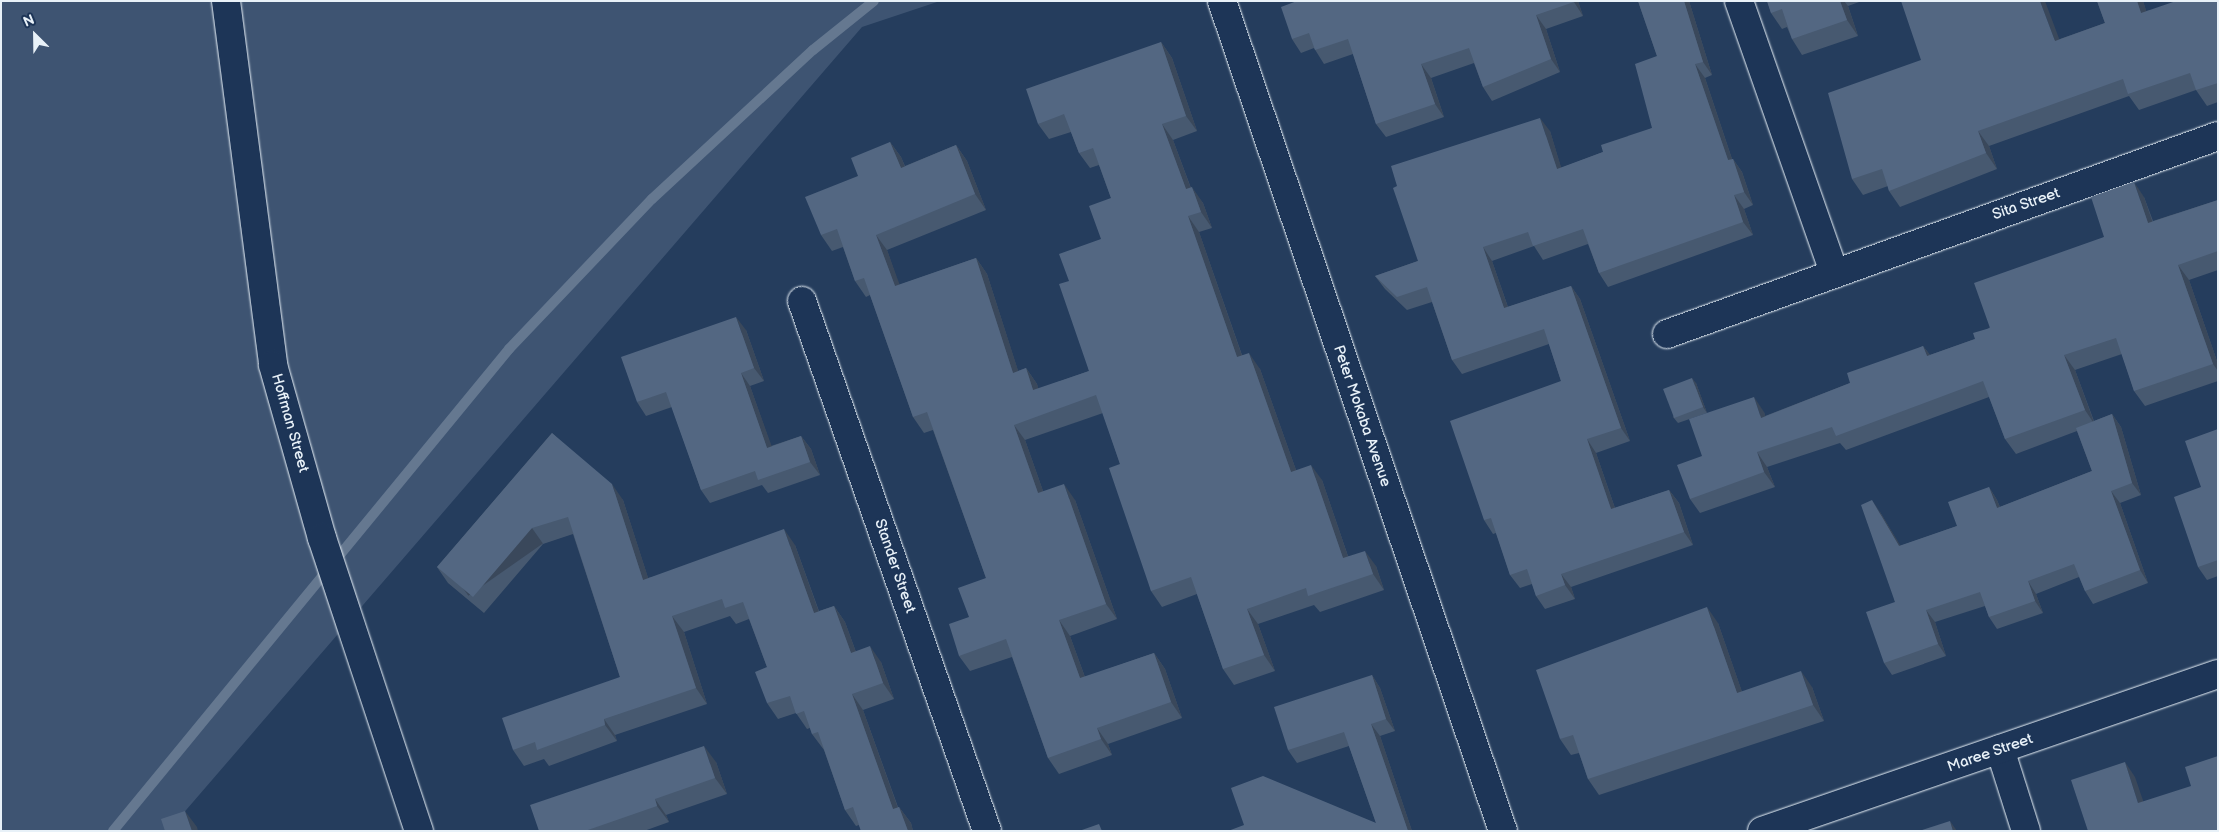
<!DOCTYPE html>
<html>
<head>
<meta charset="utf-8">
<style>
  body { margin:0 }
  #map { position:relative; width:2219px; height:832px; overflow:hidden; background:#253d5d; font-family:"Balsamiq Sans",sans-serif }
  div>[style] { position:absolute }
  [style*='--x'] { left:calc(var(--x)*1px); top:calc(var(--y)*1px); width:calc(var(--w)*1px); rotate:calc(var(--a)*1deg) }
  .green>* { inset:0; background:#3e5472 }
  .stream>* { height:10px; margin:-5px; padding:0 5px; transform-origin:5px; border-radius:5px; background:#657890 }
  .roads { filter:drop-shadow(0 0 1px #e8f1f8) drop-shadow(0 0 1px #e8f1f8) }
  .street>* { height:28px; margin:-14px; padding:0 14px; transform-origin:14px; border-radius:14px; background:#1d3557 }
  .wall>* { inset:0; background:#475970 }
  .shaded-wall>* { inset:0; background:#3a485b; transform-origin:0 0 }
  .building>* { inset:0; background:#536782; transform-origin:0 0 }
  span { translate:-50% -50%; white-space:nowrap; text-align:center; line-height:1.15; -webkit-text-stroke:4.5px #1d3557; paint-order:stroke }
  .street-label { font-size:15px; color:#e8f1f8 }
  .frame { position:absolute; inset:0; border:2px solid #e8f1f8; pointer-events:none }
  .north { position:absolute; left:10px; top:10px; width:50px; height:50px; -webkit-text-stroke:4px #1d3557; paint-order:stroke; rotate:337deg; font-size:14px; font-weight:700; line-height:20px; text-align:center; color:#e8f1f8 }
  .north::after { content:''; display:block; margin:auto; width:18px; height:22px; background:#e8f1f8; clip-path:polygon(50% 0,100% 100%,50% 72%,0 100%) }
</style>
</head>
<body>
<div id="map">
  <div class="green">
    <i style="clip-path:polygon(1px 1px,940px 1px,862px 27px,168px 831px,1px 831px)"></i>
  </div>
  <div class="stream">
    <i style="--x:113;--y:831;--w:624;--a:-50.59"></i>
    <i style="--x:509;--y:349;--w:207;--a:-46.4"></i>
    <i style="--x:652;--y:199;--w:219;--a:-42.8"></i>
    <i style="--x:813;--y:50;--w:78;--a:-38.8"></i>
  </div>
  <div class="roads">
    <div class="street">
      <i style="--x:226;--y:1;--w:367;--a:82.6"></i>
      <i style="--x:273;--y:365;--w:180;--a:74.2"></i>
      <i style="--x:322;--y:538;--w:309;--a:71.7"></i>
      <i style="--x:1222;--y:1;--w:876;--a:71.3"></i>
      <i style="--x:1739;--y:1;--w:287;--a:70.7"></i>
      <i style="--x:802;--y:301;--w:561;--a:70.76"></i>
      <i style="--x:1667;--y:334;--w:585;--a:-19.77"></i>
      <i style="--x:2000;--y:749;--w:86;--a:72.4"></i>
      <i style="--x:1762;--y:831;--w:482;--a:-19"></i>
    </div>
  </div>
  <div class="wall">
    <i style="clip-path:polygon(1297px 1px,1578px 1px,1583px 16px,1546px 29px,1560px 72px,1492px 101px,1483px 87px,1474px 63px,1431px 78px,1444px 117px,1386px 137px,1376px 124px,1353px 54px,1324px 64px,1314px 48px,1301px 53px,1292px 39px)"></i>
    <i style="clip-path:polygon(1638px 1px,1689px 1px,1712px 75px,1705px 78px,1732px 159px,1733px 159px,1742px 172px,1753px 205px,1744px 209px,1753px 235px,1608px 287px,1599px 273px,1588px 244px,1543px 260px,1534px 246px,1492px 261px,1508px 307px,1571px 286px,1580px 299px,1630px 441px,1596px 453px,1615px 508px,1669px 490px,1679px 503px,1693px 545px,1571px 587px,1575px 599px,1545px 609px,1536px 596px,1532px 584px,1520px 588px,1510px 575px,1496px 533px,1493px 534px,1484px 520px,1561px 381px,1549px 344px,1462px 374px,1452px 360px,1432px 302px,1407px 310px,1385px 289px,1375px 276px,1418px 261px,1550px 131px,1561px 168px,1603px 152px,1652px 128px,1657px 56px)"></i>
    <i style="clip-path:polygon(1767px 1px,1862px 1px,1848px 6px,1858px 36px,1802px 55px,1792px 39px,1787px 27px,1782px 29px,1771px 13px)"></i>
    <i style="clip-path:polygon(2097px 1px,2143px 1px,2146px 11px,2218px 1px,2218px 102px,2207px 106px,2196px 90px,2139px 110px,2129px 96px,1989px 146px,1997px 169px,1900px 207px,1889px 191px,1888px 186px,1863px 195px,1852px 179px,1921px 60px,2060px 39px,2105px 23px)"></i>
    <i style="clip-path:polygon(1161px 42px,1172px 58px,1197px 131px,1173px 140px,1191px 188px,1203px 203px,1212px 228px,1199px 232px,1242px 355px,1260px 369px,1296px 470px,1322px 480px,1348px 556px,1376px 566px,1384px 590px,1320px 612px,1314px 605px,1258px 624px,1275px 671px,1234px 685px,1223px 669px,1197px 594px,1162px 607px,1151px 591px,1120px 464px,1103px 413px,1025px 440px,1043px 491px,1075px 500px,1117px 619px,1070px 636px,1085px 677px,1154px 653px,1165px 669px,1182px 718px,1108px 744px,1112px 755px,1059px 774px,1048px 758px,1012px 657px,970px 671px,959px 656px,969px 617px,986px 578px,933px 430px,924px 433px,913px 417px,870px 295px,866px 297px,855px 281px,843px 247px,832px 251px,821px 235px,858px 176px,890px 142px,901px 157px,905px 166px,956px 145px,967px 161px,986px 210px,887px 250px,899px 285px,976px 258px,987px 274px,1018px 371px,1026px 368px,1037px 384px,1038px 389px,1089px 371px,1069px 281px,1101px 239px,1111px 198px,1099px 165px,1090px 168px,1079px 153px,1071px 132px,1049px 139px,1038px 124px)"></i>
    <i style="clip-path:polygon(2144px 197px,2153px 221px,2218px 200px,2218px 270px,2189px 280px,2218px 364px,2218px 381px,2145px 406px,2134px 391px,2122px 354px,2075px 370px,2094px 421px,2112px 414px,2121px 427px,2141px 495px,2120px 503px,2148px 583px,2093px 604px,2085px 591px,2079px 577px,2036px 594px,2043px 613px,1997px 629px,1989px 617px,1985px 606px,1935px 622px,1946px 656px,1892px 675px,1884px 663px,1895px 602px,1880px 512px,1900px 546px,1957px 526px,1989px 487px,1997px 500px,2000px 507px,2092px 471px,2077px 431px,2016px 454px,2005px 439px,1989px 397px,1846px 450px,1840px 443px,1767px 467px,1775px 487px,1700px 513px,1690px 499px,1702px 456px,1764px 412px,1765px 416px,1850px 383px,1923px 346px,1930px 355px,1975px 339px,2104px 237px)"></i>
    <i style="clip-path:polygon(746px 330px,764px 381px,750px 386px,771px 446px,801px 436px,811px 449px,820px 475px,768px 493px,762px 485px,710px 503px,701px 490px,672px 407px,646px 416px,637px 402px)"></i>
    <i style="clip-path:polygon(1696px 383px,1707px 413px,1678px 423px,1673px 417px)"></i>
    <i style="clip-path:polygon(2218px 429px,2218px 576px,2207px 580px,2198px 567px,2201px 487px)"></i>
    <i style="clip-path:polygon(552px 433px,623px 500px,648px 578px,795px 545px,819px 611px,834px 606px,845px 622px,856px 652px,881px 662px,894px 699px,863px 710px,898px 807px,899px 807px,911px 823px,913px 831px,861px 831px,859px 825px,856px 826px,845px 810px,824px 750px,812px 734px,810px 728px,807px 729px,796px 713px,778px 719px,767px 703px,767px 667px,749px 619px,736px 624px,730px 616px,684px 632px,707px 704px,615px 735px,617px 741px,549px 766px,544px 759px,524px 766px,513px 750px,620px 677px,573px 534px,543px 544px,484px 613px,448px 583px,437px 567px)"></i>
    <i style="clip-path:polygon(1718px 623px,1742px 692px,1812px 687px,1824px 721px,1599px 795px,1588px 779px,1579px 753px,1571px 755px,1560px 739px)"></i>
    <i style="clip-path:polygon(1372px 675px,1380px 688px,1395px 731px,1380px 736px,1412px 831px,1228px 831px,1376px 823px,1349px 746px,1297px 763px,1288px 750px)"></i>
    <i style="clip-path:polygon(716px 762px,727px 794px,666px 815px,669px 822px,644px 831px,539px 831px)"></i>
  </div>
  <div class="shaded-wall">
    <i style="clip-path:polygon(1573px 1px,1578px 1px,1583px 16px,1574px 2px)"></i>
    <i style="clip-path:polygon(1684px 1px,1689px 1px,1712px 75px,1703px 62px)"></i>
    <i style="clip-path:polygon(1840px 1px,1844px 1px,1848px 6px,1858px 36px,1847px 20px)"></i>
    <i style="clip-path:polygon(2040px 1px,2045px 1px,2066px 57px,2055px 41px)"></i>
    <i style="clip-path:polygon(2137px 1px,2143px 1px,2152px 28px,2141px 13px)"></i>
    <i style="clip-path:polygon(1536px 15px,1546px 29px,1560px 72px,1551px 59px)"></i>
    <i style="clip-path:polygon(1161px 42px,1172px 58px,1197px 131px,1186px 116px)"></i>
    <i style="clip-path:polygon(1421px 64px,1431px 78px,1444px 117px,1435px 104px)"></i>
    <i style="clip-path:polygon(1695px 64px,1705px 78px,1737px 174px,1728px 160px)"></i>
    <i style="clip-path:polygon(1540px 118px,1550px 131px,1566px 183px,1557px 169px)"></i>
    <i style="clip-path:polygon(1162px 124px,1173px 140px,1197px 205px,1186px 189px)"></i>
    <i style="clip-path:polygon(1978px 131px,1989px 146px,1997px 169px,1986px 153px)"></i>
    <i style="clip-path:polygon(890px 142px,901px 157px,912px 184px,901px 168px)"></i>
    <i style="clip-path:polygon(956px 145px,967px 161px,986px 210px,975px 194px)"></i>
    <i style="clip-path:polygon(1733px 159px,1742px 172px,1753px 205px,1744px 192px)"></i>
    <i style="clip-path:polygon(2134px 182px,2144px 197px,2158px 238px,2148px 223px)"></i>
    <i style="clip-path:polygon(1192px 187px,1203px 203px,1212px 228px,1201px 212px)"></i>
    <i style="clip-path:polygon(1734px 195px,1744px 209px,1753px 235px,1743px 222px)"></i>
    <i style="clip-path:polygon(1188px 216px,1199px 232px,1248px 373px,1237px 357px)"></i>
    <i style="clip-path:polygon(876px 235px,887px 250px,906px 302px,895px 286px)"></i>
    <i style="clip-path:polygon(1483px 247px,1492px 261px,1513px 322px,1504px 308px)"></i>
    <i style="clip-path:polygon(976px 258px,987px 274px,1024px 389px,1013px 373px)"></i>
    <i style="clip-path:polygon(2178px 265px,2189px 280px,2218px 364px,2218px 371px,2213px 364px)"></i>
    <i style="clip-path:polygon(1571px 286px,1580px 299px,1630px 441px,1621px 428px)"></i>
    <i style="clip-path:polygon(736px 317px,746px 330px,764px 381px,754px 368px)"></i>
    <i style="clip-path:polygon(1923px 346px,1934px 360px,1927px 356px)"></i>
    <i style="clip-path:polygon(1249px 353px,1260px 369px,1302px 487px,1291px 472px)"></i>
    <i style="clip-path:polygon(2064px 355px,2075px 370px,2095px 425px,2085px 410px)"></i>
    <i style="clip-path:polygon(1026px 368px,1037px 384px,1044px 406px,1033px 390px)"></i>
    <i style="clip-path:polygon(741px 373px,750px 386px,777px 461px,767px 448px)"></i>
    <i style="clip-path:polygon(1692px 378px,1696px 383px,1707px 413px,1703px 407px)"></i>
    <i style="clip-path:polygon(1754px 397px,1764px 412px,1771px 432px,1761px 418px)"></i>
    <i style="clip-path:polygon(2112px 414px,2121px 427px,2141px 495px,2132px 483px)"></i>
    <i style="clip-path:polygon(1014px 425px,1025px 440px,1049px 508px,1038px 493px)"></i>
    <i style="clip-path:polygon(801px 436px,811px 449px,820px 475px,810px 462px)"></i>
    <i style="clip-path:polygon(1587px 439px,1596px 453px,1620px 523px,1611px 509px)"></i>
    <i style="clip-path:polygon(1757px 452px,1767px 467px,1775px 487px,1764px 472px)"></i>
    <i style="clip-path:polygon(1311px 465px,1322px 480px,1354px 574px,1343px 558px)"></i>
    <i style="clip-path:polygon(612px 484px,623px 500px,654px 596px,643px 580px)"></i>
    <i style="clip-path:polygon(1064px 484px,1075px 500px,1117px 619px,1106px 604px)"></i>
    <i style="clip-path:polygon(1989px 487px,1997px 500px,2005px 520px,1997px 508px)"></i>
    <i style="clip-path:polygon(1669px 490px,1679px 503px,1693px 545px,1684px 532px)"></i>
    <i style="clip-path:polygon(2111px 491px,2120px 503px,2148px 583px,2140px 570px)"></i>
    <i style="clip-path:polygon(1872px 500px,1880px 512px,1908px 558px,1899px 546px)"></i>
    <i style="left:532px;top:528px;width:19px;height:91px;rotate:55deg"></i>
    <i style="clip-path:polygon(784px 529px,795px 545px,825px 629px,814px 613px)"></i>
    <i style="clip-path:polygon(1365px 551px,1376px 566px,1384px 590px,1373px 574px)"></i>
    <i style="clip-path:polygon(1561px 574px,1571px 587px,1575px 599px,1565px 585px)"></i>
    <i style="clip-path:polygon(2028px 581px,2036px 594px,2043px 613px,2035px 601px)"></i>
    <i style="clip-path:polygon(834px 606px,845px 622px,862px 669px,851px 653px)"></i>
    <i style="clip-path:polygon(1707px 607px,1718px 623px,1748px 709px,1737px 693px)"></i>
    <i style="clip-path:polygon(1247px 609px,1258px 624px,1275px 671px,1264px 655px)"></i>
    <i style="clip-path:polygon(1926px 610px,1935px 622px,1946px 656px,1938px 644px)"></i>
    <i style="clip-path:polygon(672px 616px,684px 632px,707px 704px,696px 688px)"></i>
    <i style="clip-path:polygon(1059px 620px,1070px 636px,1091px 694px,1080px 678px)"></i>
    <i style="clip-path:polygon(870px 646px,881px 662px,894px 699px,883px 683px)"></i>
    <i style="clip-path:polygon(1154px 653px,1165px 669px,1182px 718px,1171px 702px)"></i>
    <i style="clip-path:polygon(1801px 671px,1812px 687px,1824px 721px,1813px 705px)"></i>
    <i style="clip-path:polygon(1372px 675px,1380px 688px,1395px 731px,1386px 719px)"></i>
    <i style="clip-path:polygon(852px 694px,863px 710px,904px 825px,893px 809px)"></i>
    <i style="clip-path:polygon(604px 719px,615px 735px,617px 741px,605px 725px)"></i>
    <i style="clip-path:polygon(1371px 724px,1380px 736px,1412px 831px,1408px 831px)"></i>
    <i style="clip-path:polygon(1097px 728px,1108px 744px,1112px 755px,1101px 739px)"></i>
    <i style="clip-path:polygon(704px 746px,716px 762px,727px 794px,715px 778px)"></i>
    <i style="clip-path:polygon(2125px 762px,2135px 777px,2149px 818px,2138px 803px)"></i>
    <i style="clip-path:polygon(655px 799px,666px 815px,669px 822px,657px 806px)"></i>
    <i style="clip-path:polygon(899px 807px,911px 823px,913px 831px,908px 831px)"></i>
    <i style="clip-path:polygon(185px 811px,197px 827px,198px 831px,192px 831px)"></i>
    <i style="clip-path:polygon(1950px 821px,1957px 831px,1953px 831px)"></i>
  </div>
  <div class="building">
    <i style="clip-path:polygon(1297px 1px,1573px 1px,1574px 2px,1536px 15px,1551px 59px,1483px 87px,1469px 48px,1421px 64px,1435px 104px,1376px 124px,1348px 39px,1315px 50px,1309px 33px,1292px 39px,1281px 7px)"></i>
    <i style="clip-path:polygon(1638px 1px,1684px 1px,1703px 62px,1695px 64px,1728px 160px,1733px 159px,1744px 192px,1734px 195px,1743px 222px,1599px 273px,1583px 229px,1533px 246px,1528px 232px,1483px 247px,1504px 308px,1571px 286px,1621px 428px,1587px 439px,1611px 509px,1669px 490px,1684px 532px,1561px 574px,1565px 585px,1536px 596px,1527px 569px,1510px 575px,1491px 518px,1484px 520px,1450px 421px,1561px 381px,1544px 329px,1452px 360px,1427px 287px,1397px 297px,1375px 276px,1418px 261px,1393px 188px,1397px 186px,1391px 166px,1540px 118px,1557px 169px,1603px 152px,1601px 145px,1652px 128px,1635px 64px,1657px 56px)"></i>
    <i style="clip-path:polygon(1767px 1px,1840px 1px,1847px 20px,1792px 39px,1782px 9px,1771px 13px)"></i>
    <i style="clip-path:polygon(1901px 1px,2040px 1px,2055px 41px,2105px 23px,2097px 1px,2137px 1px,2141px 13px,2176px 1px,2218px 1px,2218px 83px,2196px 90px,2190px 73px,2128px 94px,2123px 79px,1978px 131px,1986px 153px,1889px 191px,1882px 169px,1852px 179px,1828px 93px,1921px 60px)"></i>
    <i style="clip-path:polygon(1161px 42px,1186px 116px,1162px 124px,1186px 189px,1192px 187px,1201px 212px,1188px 216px,1237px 357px,1249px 353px,1291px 472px,1311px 465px,1343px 558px,1365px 551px,1373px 574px,1308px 596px,1306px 588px,1247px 609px,1264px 655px,1223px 669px,1191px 577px,1151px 591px,1109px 468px,1120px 464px,1096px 395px,1014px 425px,1038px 493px,1064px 484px,1106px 604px,1059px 620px,1080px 678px,1154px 653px,1171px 702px,1097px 728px,1101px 739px,1048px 758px,1006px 639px,959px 656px,949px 624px,969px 617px,958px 588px,986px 578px,927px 412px,913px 417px,864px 278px,855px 281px,837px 229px,821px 235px,805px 197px,858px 176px,851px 158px,890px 142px,901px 168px,956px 145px,975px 194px,876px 235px,895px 286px,976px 258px,1013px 373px,1026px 368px,1033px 390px,1089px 371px,1059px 284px,1069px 281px,1059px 254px,1101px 239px,1089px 206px,1111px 198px,1093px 148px,1079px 153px,1064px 114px,1038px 124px,1026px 89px)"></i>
    <i style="clip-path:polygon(2134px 182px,2148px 223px,2218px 200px,2218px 251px,2178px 265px,2213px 364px,2134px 391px,2116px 338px,2064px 355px,2085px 410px,2005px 439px,1983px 381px,1836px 436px,1832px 427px,1757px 452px,1764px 472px,1690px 499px,1677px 465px,1702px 456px,1689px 419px,1754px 397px,1761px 418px,1850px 383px,1847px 373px,1923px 346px,1927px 356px,1975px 339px,1973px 333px,1990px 328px,1974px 283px,2104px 237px,2091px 197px)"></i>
    <i style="clip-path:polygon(736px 317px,754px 368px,741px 373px,767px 448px,801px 436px,810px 462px,758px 480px,755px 471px,701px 490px,666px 392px,637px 402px,621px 357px)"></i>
    <i style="left:1692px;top:378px;width:31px;height:31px;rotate:69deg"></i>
    <i style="clip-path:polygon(2112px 414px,2132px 483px,2111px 491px,2140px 570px,2085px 591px,2074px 564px,2028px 581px,2035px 601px,1989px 617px,1980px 592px,1926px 610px,1938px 644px,1884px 663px,1866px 612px,1895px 602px,1861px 505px,1872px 500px,1899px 546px,1957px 526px,1948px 502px,1989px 487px,1997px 508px,2092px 471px,2076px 428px)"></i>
    <i style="clip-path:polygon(2218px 429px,2218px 560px,2198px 567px,2174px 497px,2201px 487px,2185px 441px)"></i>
    <i style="clip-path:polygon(552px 433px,612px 484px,643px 580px,784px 529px,814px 613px,834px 606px,851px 653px,870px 646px,883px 683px,852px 694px,893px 809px,899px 807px,908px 831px,861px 831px,853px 807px,845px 810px,818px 732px,812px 734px,804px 711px,796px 714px,790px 696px,767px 703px,755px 672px,767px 667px,743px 602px,725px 608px,722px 599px,672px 616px,696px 688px,604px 719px,605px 725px,537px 750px,535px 742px,513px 750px,502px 718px,620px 677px,568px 517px,532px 528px,473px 597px,437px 567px)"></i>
    <i style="clip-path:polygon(1707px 607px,1737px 693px,1801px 671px,1813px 705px,1588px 779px,1573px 735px,1560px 739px,1536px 670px)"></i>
    <i style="clip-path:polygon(1372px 675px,1386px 719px,1371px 724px,1408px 831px,1228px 831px,1244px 825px,1231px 788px,1263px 776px,1376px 823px,1344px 732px,1288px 750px,1274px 707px)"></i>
    <i style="clip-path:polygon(704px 746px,715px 778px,655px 799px,657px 806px,585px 831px,563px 831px,563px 830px,561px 831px,539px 831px,530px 805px)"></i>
    <i style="clip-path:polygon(2218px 756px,2218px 831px,2088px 831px,2071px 780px,2125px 762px,2138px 803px,2191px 786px,2185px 767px)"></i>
    <i style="clip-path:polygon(185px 811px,192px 831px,165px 831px,161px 819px)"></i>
    <i style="clip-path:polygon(1950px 821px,1953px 831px,1919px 831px)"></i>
    <i style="clip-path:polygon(1099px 824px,1102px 831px,1079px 831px)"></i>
  </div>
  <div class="street-label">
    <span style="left:2026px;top:204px;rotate:-19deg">Sita Street</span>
    <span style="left:1362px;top:416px;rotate:71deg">Peter Mokaba Avenue</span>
    <span style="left:290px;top:423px;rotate:74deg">Hoffman Street</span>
    <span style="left:895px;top:566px;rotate:71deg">Stander Street</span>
    <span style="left:1990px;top:753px;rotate:-19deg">Maree Street</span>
  </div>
  <div class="frame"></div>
  <div class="north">N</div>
</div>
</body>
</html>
